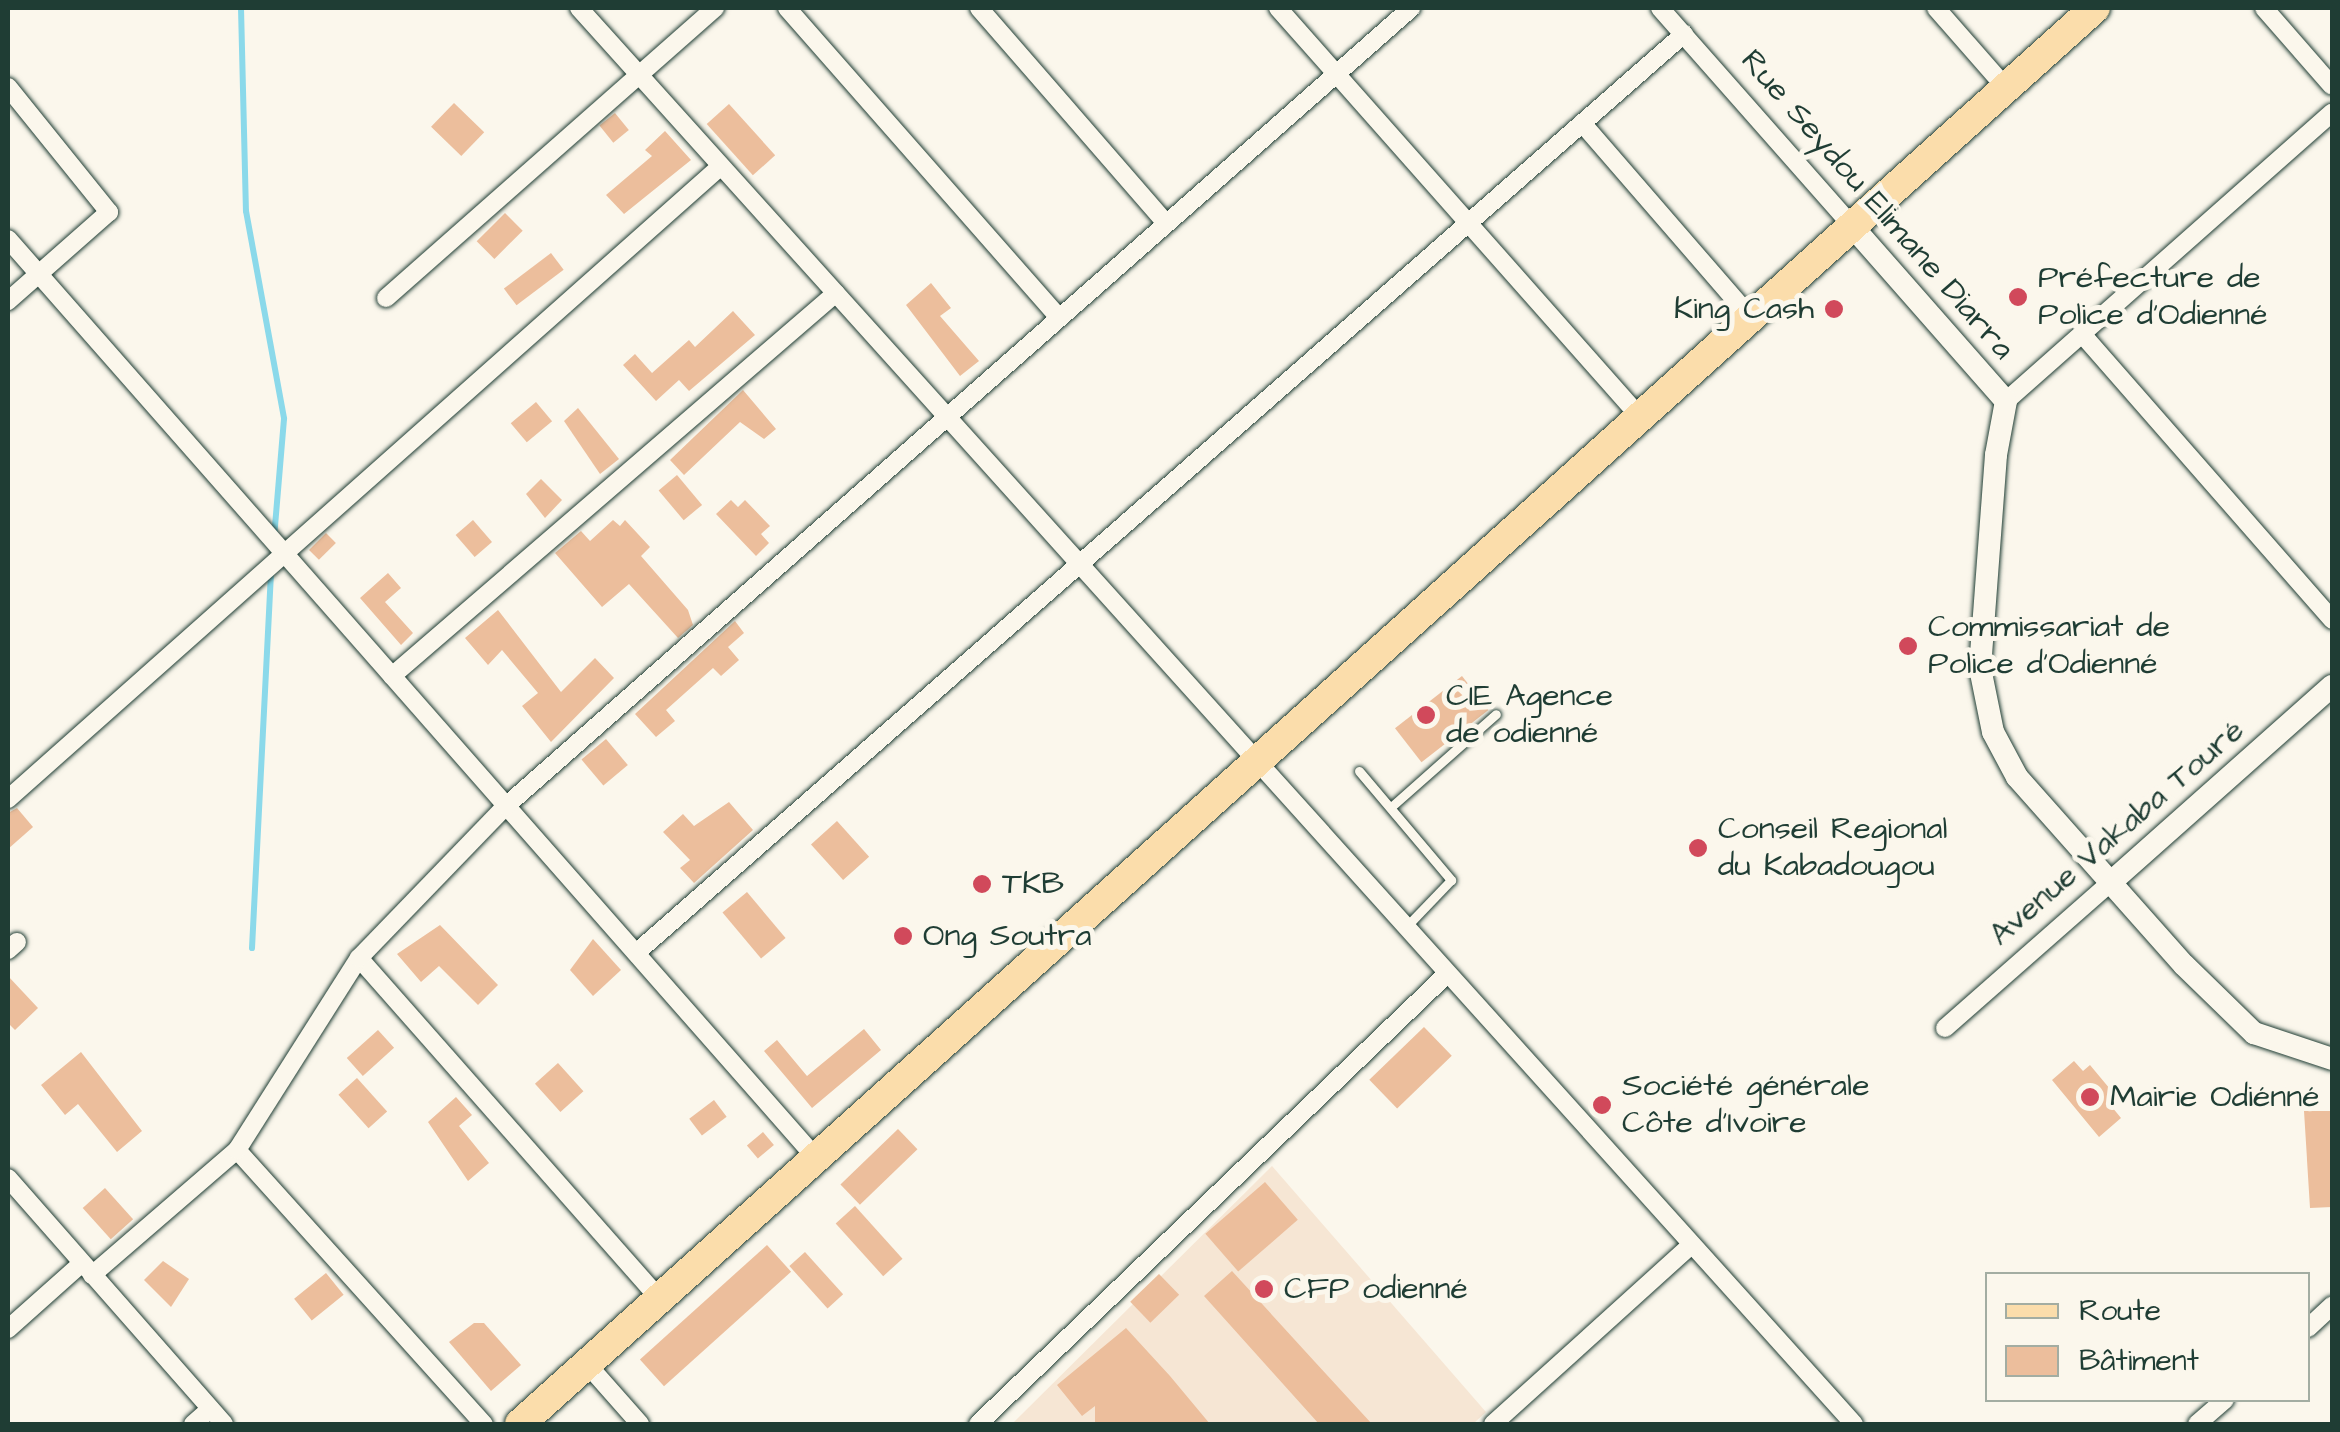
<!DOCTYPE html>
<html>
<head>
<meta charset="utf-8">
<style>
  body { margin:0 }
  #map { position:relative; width:2340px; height:1432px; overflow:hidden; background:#fbf7ec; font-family:"Architects Daughter",sans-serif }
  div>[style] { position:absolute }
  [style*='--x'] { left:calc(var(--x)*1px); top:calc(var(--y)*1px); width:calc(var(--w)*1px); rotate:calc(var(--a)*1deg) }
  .built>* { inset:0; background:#f6e6d4 }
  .stream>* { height:6px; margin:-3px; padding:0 3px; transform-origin:3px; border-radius:3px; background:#8bd9ea }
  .building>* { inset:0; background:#ecbe9c; transform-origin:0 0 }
  .roads { filter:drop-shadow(0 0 2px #1f3d34) drop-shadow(0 0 2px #1f3d34) }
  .service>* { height:9px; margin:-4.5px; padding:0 4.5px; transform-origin:4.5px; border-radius:4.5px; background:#fbf7ec }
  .minor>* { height:18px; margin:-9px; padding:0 9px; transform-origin:9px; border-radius:9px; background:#fbf7ec }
  .tertiary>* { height:22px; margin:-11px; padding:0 11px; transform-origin:11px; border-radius:11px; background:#fbf7ec }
  .primary>* { height:30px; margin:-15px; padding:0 15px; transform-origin:15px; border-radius:15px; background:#fbddab }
  .dots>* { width:28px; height:28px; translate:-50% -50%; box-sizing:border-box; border:5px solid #fbf7ec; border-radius:50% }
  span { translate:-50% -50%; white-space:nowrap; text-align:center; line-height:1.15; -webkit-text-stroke:10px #fbf7ec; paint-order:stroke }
  .street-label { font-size:32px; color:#1f3d34 }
  .poi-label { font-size:32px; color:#1f3d34 }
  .left { translate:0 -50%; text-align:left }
  .right { translate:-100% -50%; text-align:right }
  .frame { position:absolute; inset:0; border:10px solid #1f3d34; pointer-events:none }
  .legend { position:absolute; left:1985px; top:1272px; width:325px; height:130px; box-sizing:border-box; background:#fbf7ec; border:2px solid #a3ada2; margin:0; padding:12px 18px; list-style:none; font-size:30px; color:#1f3d34 }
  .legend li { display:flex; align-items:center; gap:20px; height:50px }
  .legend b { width:50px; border:2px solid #a3ada2 }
</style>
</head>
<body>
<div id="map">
  <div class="built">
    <i style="clip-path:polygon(1272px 1166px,1486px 1412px,1473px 1424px,1012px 1424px)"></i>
  </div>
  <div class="stream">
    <i style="--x:241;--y:8;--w:203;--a:88.6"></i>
    <i style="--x:246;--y:211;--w:211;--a:79.6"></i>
    <i style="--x:284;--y:419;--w:118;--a:94.8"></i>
    <i style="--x:252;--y:948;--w:378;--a:-87.1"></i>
  </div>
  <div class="building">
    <i style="left:454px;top:103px;width:42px;height:33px;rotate:44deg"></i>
    <i style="left:729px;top:104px;width:69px;height:30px;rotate:48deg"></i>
    <i style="left:615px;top:113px;width:22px;height:20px;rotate:51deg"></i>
    <i style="clip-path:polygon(665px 131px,691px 160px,624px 214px,606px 195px,652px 156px,645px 150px)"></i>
    <i style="left:505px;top:213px;width:25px;height:40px;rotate:45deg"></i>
    <i style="left:551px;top:253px;width:21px;height:59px;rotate:53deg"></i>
    <i style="clip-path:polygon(931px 283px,951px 308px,940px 316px,979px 361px,960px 376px,906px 305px)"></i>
    <i style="clip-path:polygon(733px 311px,755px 335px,689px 391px,679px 380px,656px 401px,623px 365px,635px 354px,652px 373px,689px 340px,695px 347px)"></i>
    <i style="clip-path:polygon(743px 390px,776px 429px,764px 439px,740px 422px,684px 475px,670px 460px)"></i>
    <i style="left:536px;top:402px;width:25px;height:33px;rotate:50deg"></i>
    <i style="clip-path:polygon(578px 408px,619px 459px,600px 474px,564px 421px)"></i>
    <i style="left:677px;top:475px;width:39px;height:24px;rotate:50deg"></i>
    <i style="clip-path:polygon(541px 479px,562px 500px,545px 518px,526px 494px)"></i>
    <i style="clip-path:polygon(731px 500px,738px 507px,745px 500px,770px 526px,761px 534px,769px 543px,756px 556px,716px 514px)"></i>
    <i style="left:473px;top:520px;width:29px;height:23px;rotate:49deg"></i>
    <i style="clip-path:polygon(613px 520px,620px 526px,625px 520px,650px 547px,641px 556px,688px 610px,693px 625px,678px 638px,629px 584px,602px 607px,555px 553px,581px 531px,590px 541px)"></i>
    <i style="left:326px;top:533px;width:14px;height:24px;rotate:45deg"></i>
    <i style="clip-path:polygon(388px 573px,401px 588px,385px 602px,413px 633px,401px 645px,360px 598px)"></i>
    <i style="clip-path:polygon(498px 610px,561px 692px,595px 658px,614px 678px,551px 742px,522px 706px,538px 693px,502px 650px,488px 665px,465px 638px)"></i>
    <i style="clip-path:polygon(735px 621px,744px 633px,728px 647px,739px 660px,721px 676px,713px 668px,666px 710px,675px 721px,656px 737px,635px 714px)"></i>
    <i style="left:1462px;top:676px;width:43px;height:85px;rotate:52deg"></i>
    <i style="left:606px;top:739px;width:34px;height:32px;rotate:50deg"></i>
    <i style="clip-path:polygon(729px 802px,753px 830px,694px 883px,680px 868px,690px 860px,663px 832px,683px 814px,694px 826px)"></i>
    <i style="clip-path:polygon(17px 808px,33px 827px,8px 849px,8px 813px)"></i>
    <i style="left:837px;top:821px;width:48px;height:35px;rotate:48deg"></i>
    <i style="left:747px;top:892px;width:60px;height:32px;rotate:50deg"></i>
    <i style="clip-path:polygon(440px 925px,498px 985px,478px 1005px,439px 966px,421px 982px,397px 954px)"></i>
    <i style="clip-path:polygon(593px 939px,621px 970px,593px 996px,570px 970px)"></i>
    <i style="clip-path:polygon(8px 976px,38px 1008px,15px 1030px,8px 1023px)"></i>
    <i style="left:1424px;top:1027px;width:40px;height:76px;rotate:46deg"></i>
    <i style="clip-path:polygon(864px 1029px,881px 1050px,812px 1108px,764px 1051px,777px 1040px,807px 1076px)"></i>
    <i style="left:378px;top:1030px;width:24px;height:42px;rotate:48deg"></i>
    <i style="clip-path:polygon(81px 1052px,142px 1131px,117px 1152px,78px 1104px,65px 1115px,41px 1085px)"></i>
    <i style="clip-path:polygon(2074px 1061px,2083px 1071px,2090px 1065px,2120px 1101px,2112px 1107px,2121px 1118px,2099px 1137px,2052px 1080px)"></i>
    <i style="left:558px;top:1063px;width:38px;height:31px;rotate:48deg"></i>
    <i style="left:357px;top:1078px;width:45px;height:25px;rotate:48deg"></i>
    <i style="clip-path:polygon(456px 1097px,472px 1115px,459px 1126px,489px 1163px,468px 1181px,428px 1122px)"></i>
    <i style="left:714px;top:1100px;width:21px;height:31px;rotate:53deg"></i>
    <i style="clip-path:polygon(2304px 1111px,2332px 1111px,2332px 1207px,2310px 1208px)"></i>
    <i style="left:898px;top:1129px;width:28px;height:80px;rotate:46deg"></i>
    <i style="left:763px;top:1132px;width:17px;height:21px;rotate:50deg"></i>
    <i style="left:1265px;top:1182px;width:50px;height:79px;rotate:49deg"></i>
    <i style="left:105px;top:1188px;width:42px;height:30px;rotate:48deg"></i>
    <i style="left:855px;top:1206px;width:71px;height:26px;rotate:48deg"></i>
    <i style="left:767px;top:1245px;width:36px;height:171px;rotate:48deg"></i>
    <i style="left:805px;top:1252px;width:57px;height:21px;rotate:48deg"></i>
    <i style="clip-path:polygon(163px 1261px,189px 1279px,171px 1307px,144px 1280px)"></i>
    <i style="clip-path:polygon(1232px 1271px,1315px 1362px,1372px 1424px,1319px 1424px,1204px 1296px)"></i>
    <i style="left:326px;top:1273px;width:28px;height:41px;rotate:51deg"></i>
    <i style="left:1159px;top:1274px;width:29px;height:40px;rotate:46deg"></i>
    <i style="clip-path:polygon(474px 1323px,484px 1323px,521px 1365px,491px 1391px,449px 1342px)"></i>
    <i style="clip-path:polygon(1126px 1328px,1170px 1376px,1210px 1424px,1095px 1424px,1095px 1406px,1082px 1416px,1057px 1385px)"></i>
  </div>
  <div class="roads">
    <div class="service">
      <i style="--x:1359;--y:771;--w:143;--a:49.8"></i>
      <i style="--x:1451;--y:880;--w:65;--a:133.8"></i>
      <i style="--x:1391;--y:807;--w:140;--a:-41.5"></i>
    </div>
    <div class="minor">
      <i style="--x:579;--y:8;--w:1905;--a:48"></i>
      <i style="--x:787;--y:8;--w:412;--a:48.7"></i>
      <i style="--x:979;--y:8;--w:285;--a:49"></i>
      <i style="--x:1278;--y:8;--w:546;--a:48.49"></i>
      <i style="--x:1660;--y:8;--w:290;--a:48.6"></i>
      <i style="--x:1936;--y:8;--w:106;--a:48.8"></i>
      <i style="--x:2264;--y:8;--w:103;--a:48.9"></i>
      <i style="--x:8;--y:87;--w:161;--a:51.1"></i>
      <i style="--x:109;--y:212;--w:135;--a:138.6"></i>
      <i style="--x:1582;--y:123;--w:258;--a:49.1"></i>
      <i style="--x:8;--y:239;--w:1224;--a:48.68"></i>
      <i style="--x:386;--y:298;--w:439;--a:-41.4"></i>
      <i style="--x:2082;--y:334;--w:380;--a:48.8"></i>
      <i style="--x:2006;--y:401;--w:435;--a:-41.5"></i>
      <i style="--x:392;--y:676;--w:586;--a:-40.78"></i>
      <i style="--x:8;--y:799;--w:953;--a:-41.6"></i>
      <i style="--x:8;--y:950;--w:12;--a:-42"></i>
      <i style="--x:636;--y:953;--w:1394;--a:-41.25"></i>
      <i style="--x:359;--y:958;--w:455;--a:48.6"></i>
      <i style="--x:1945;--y:1028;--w:220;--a:-41.3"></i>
      <i style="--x:237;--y:1150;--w:369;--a:48"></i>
      <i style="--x:8;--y:1178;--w:327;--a:48.7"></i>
      <i style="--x:92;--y:1275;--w:191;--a:-40.8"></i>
      <i style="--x:237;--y:1150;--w:227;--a:-57.6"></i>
      <i style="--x:359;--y:958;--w:211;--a:-46"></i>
      <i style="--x:506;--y:806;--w:1207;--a:-41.4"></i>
      <i style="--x:2308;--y:1328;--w:33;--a:-43"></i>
      <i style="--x:8;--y:1329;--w:99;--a:-41.7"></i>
      <i style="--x:587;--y:1364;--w:80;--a:48.5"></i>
      <i style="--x:193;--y:1424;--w:23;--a:-41"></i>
      <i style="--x:978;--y:1424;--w:650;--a:-43.82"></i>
      <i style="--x:1493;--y:1424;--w:267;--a:-42.1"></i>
      <i style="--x:2197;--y:1424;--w:37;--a:-41"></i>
    </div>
    <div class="tertiary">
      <i style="--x:1852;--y:226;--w:233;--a:48.7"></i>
      <i style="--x:2006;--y:401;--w:55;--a:100.5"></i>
      <i style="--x:1996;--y:455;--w:214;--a:94.3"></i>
      <i style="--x:1980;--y:668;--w:65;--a:78.5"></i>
      <i style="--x:1993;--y:732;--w:51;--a:61.9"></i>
      <i style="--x:2017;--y:777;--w:251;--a:48.4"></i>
      <i style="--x:2184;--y:965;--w:98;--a:44.2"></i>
      <i style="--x:2254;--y:1033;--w:82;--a:18.4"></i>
      <i style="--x:2110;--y:883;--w:297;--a:-41.6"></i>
    </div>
    <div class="primary">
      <i style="--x:520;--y:1424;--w:2118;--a:-41.96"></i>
    </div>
  </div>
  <div class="dots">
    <i style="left:2018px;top:297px;background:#d1495b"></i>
    <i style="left:1834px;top:309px;background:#d1495b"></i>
    <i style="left:1908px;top:646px;background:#d1495b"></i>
    <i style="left:1426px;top:715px;background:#d1495b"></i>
    <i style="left:1698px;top:848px;background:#d1495b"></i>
    <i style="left:982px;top:884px;background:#d1495b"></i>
    <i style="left:903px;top:936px;background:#d1495b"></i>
    <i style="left:2090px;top:1097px;background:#d1495b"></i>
    <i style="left:1602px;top:1105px;background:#d1495b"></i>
    <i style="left:1264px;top:1289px;background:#d1495b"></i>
  </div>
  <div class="street-label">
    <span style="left:1877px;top:205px;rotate:49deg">Rue Seydou Elimane Diarra</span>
    <span style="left:2117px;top:833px;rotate:-41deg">Avenue Vakaba Touré</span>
  </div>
  <div class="poi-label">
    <span class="left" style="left:2038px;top:297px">Préfecture de<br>Police d'Odienné</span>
    <span class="right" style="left:1814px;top:309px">King Cash</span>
    <span class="left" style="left:1928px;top:646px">Commissariat de<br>Police d'Odienné</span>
    <span class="left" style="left:1446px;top:715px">CIE Agence<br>de odienné</span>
    <span class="left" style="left:1718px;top:848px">Conseil Regional<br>du Kabadougou</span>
    <span class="left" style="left:1002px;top:884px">TKB</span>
    <span class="left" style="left:923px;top:936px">Ong Soutra</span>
    <span class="left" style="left:1622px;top:1105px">Société générale<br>Côte d'Ivoire</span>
    <span class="left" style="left:2110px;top:1097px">Mairie Odiénné</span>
    <span class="left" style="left:1284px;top:1289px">CFP odienné</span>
  </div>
  <div class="frame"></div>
  <ul class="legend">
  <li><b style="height:12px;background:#fbddab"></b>Route</li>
  <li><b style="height:28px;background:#ecbe9c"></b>Bâtiment</li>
  </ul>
</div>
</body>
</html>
